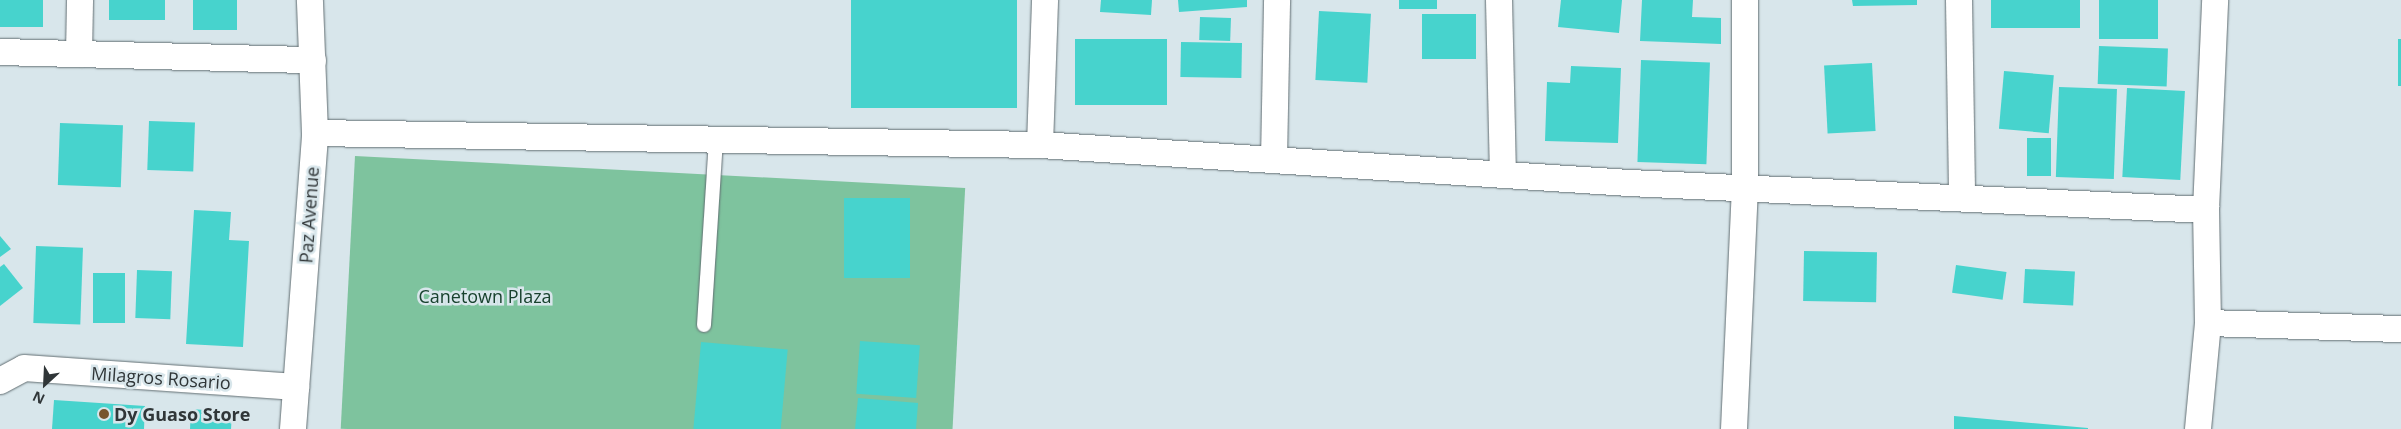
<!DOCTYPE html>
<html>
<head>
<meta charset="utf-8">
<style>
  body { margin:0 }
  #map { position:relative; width:2401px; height:429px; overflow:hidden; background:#d8e6eb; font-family:"Open Sans",sans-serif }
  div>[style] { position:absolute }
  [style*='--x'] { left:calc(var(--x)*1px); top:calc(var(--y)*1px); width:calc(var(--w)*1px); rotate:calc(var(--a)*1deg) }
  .green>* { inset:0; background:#7ec39e; transform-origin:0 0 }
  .building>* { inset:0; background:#47d3cd; transform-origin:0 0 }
  .roads { filter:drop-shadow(0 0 1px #626e72) drop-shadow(0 0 1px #626e72) }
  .lane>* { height:14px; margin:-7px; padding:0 7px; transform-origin:7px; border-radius:7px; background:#fff }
  .street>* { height:26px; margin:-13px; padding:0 13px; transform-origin:13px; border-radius:13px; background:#fff }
  .dots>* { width:14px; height:14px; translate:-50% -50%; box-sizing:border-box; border:2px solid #d8e6eb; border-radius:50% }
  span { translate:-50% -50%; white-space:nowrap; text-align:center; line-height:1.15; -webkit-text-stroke:5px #d8e6eb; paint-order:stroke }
  .street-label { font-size:18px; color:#303638 }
  .park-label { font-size:18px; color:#18422e }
  .poi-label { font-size:18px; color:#303638; font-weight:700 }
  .left { translate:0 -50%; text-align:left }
  .north { position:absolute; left:20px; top:359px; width:50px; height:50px; -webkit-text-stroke:4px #d8e6eb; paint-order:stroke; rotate:205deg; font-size:14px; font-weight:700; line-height:20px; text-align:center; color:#303638 }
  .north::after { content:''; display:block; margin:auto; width:18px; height:22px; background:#303638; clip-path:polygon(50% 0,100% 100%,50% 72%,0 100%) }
</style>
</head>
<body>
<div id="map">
  <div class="green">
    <i style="left:355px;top:156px;width:611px;height:273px;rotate:3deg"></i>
  </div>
  <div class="building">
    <i style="left:0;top:0;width:43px;height:27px"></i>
    <i style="left:109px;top:0;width:56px;height:20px"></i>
    <i style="left:193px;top:0;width:44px;height:30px"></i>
    <i style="left:851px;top:0;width:166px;height:108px"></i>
    <i style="clip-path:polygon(1101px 0,1152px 0,1151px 15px,1100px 12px)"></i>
    <i style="clip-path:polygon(1178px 0,1247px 0,1247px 7px,1179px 12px)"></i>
    <i style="left:1399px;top:0;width:38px;height:9px"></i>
    <i style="clip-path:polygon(1561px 0,1622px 0,1619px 33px,1558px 27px)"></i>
    <i style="clip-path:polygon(1642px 0,1693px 0,1692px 17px,1721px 18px,1721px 44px,1640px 41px)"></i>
    <i style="clip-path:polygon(1852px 0,1917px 0,1917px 5px,1853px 6px)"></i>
    <i style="left:1991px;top:0;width:89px;height:28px"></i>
    <i style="left:2099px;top:0;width:59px;height:39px"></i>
    <i style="left:1319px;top:11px;width:52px;height:69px;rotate:3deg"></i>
    <i style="left:1476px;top:14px;width:45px;height:54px;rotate:90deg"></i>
    <i style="left:1200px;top:17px;width:31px;height:23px;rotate:2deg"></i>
    <i style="left:1167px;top:39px;width:66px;height:92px;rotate:90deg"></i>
    <i style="left:2398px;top:39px;width:3px;height:47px"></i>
    <i style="left:1181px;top:42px;width:61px;height:35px;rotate:1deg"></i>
    <i style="left:2099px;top:46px;width:69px;height:38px;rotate:2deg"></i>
    <i style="left:1641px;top:60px;width:69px;height:102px;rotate:2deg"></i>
    <i style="left:1872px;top:63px;width:68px;height:48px;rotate:87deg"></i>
    <i style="clip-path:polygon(1571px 66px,1621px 68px,1618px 143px,1545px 141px,1547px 82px,1570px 83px)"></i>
    <i style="left:2004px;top:71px;width:50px;height:58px;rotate:5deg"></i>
    <i style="left:2059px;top:87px;width:58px;height:90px;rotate:2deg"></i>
    <i style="left:2127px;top:88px;width:58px;height:89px;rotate:3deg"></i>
    <i style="left:149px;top:121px;width:46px;height:49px;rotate:2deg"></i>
    <i style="left:60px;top:123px;width:63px;height:62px;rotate:2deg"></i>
    <i style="left:2027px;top:138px;width:24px;height:38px"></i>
    <i style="left:844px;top:198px;width:66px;height:80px"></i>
    <i style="clip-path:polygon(194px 210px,231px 212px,229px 240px,249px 241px,243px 347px,186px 344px)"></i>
    <i style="clip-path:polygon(0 236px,11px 249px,0 257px)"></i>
    <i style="left:36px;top:246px;width:47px;height:77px;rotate:2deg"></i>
    <i style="left:1804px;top:251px;width:73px;height:50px;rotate:1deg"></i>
    <i style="clip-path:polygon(4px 264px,23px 288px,0 306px,0 267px)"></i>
    <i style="left:1956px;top:265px;width:51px;height:28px;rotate:8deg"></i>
    <i style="left:2025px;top:269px;width:50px;height:34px;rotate:3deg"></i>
    <i style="left:137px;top:270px;width:35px;height:48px;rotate:2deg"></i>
    <i style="left:93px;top:273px;width:32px;height:50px"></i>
    <i style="left:860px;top:341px;width:60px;height:53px;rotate:4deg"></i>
    <i style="left:701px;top:342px;width:87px;height:87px;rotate:5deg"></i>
    <i style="clip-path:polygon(858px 398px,918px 403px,916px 429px,855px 429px)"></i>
    <i style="clip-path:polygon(54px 400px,145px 406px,144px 429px,52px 429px)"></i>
    <i style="clip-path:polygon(191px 409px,232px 412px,231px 429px,190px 429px)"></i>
    <i style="clip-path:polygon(1954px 416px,2088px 428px,2088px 429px,1954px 429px)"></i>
  </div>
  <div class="roads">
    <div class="lane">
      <i style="--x:704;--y:325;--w:186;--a:-86.3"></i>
    </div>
    <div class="street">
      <i style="--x:1499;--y:0;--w:175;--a:88.7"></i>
      <i style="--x:1959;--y:0;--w:198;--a:89.1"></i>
      <i style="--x:0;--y:52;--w:313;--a:1.5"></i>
      <i style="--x:79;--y:54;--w:54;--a:-88.9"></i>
      <i style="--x:315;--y:133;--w:725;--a:0.95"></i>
      <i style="--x:1040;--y:145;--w:591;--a:3.69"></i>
      <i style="--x:1630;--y:183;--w:577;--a:2.68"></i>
      <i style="--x:1040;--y:145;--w:145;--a:-88"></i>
      <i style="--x:1274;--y:160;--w:160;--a:-88.9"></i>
      <i style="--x:2208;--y:323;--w:193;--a:1.8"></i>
      <i style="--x:0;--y:381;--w:27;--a:-28"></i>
      <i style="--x:24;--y:368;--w:273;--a:4"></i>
      <i style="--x:293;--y:429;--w:297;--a:-85.7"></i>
      <i style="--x:315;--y:133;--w:133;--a:-92.2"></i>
      <i style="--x:1734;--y:429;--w:240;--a:-87.4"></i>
      <i style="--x:1745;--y:189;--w:189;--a:-90"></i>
      <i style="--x:2198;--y:429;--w:106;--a:-84.6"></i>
      <i style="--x:2208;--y:323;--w:113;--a:-91"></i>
      <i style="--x:2206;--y:210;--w:210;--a:-87.5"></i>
    </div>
  </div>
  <div class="dots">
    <i style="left:104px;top:414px;background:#77552d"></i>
  </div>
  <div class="street-label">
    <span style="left:309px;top:215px;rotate:-86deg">Paz Avenue</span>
    <span style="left:161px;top:378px;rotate:4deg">Milagros Rosario</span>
  </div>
  <div class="park-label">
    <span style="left:485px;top:296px">Canetown Plaza</span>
  </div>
  <div class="poi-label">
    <span class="left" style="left:114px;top:414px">Dy Guaso Store</span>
  </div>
  <div class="north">N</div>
</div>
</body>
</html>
